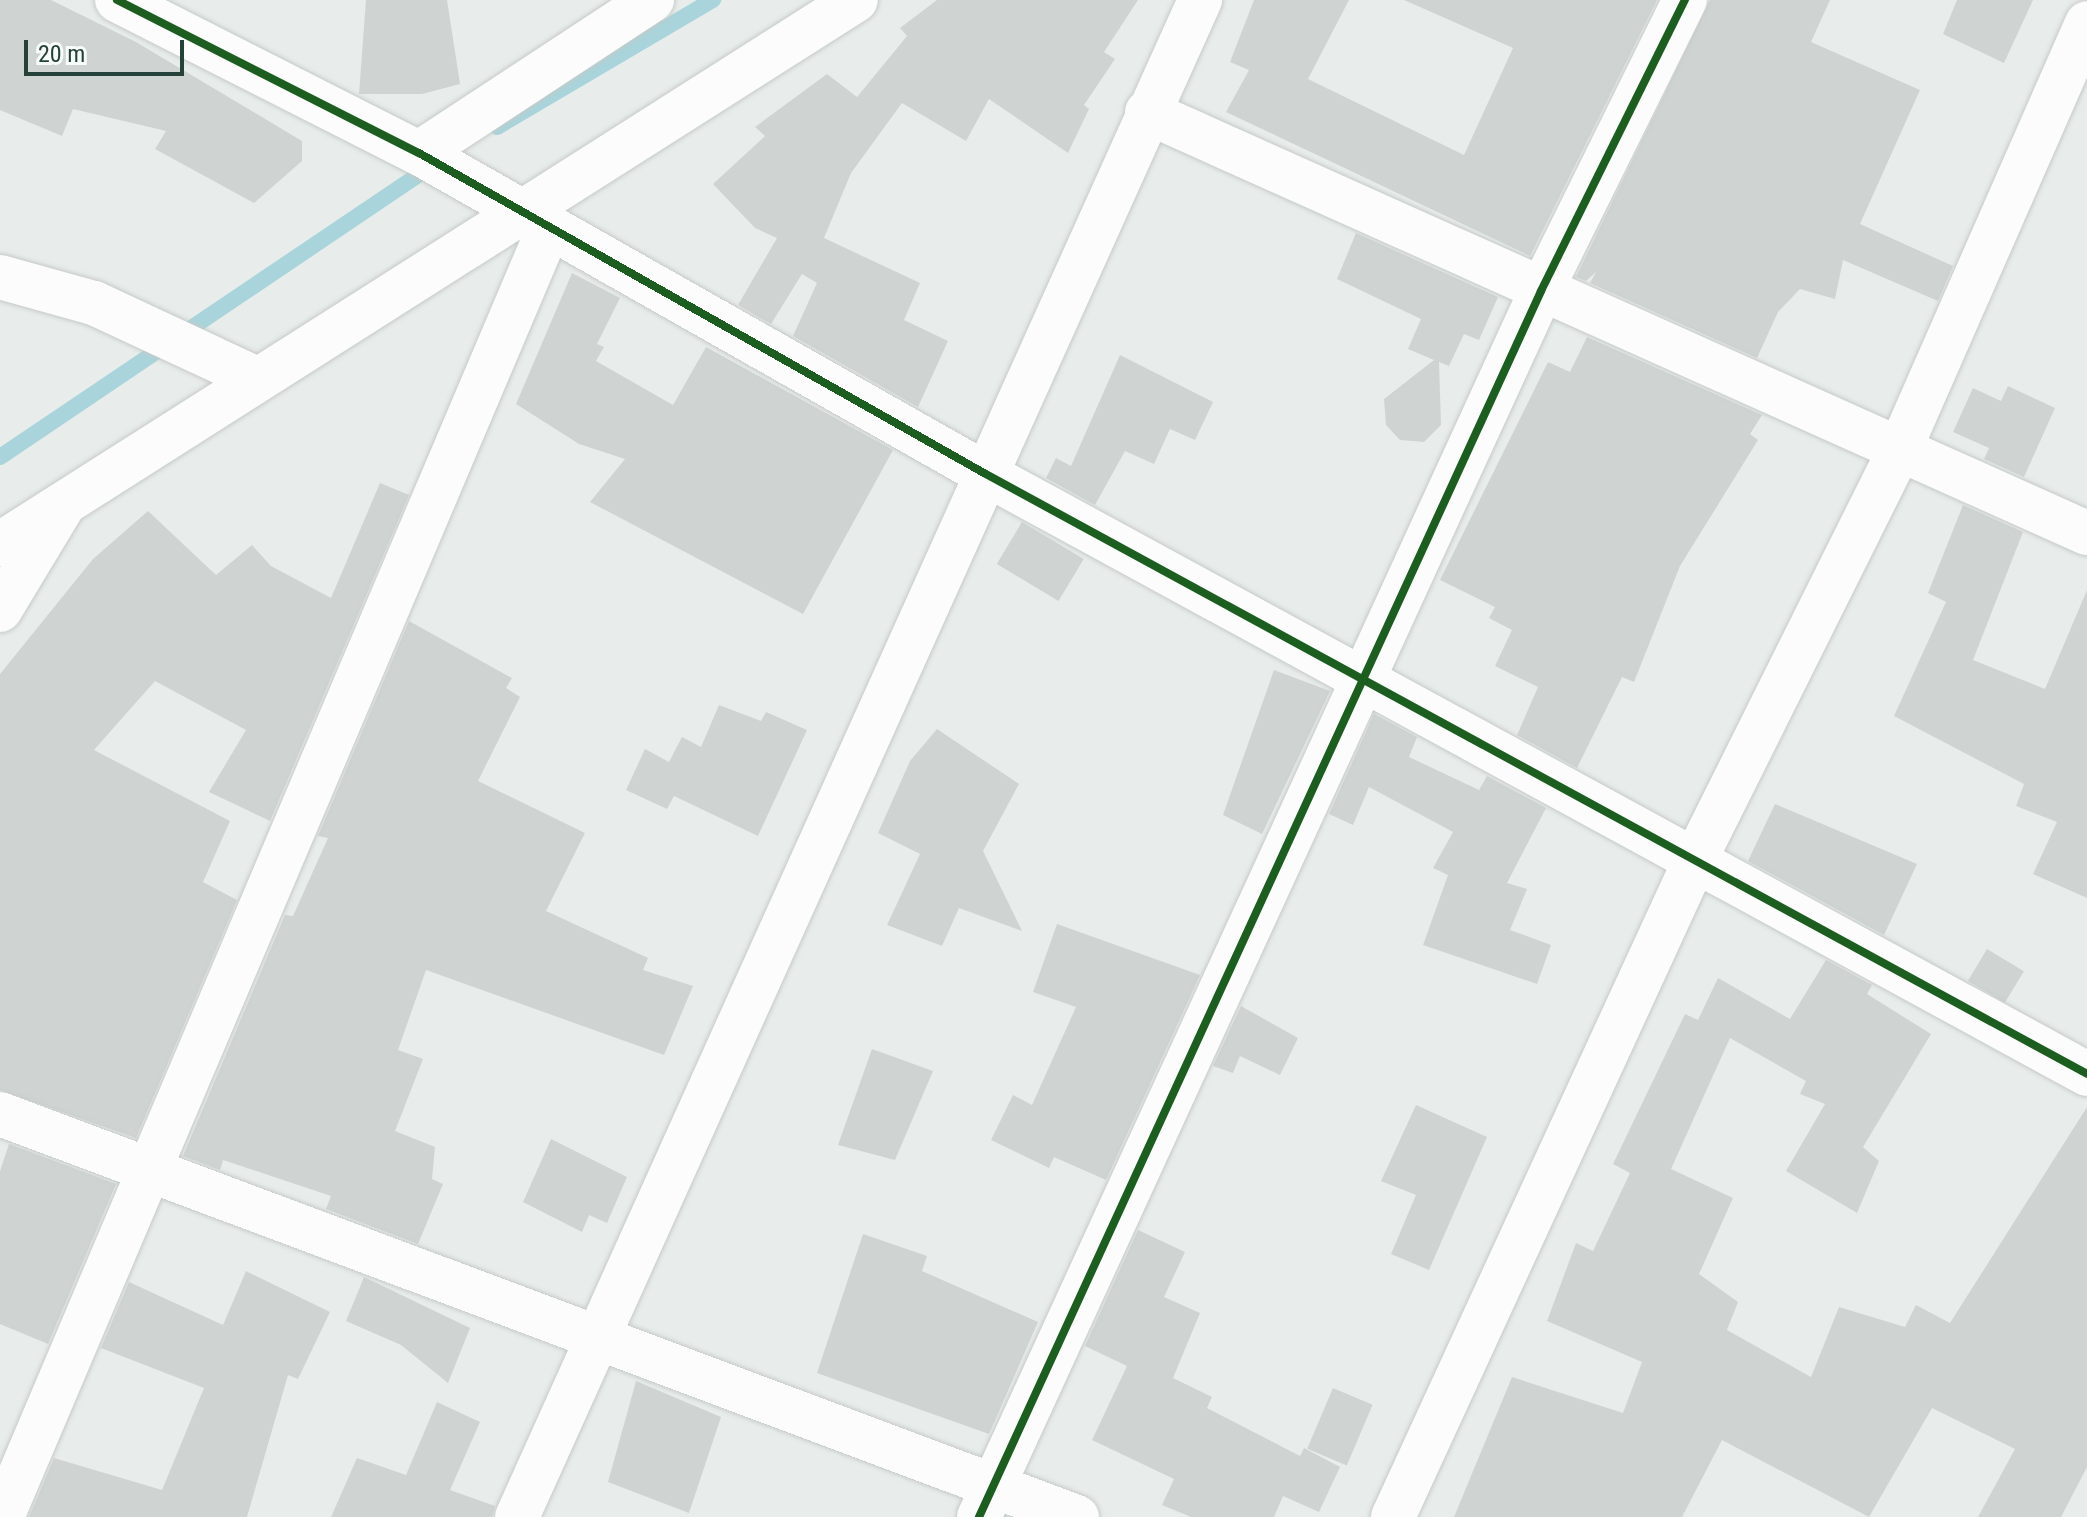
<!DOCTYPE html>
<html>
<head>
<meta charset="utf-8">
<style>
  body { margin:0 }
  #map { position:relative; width:2087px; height:1517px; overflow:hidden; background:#e8edeb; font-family:"Roboto Condensed",sans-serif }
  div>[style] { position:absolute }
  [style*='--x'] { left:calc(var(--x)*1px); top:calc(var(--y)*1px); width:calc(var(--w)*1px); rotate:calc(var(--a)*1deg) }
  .stream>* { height:16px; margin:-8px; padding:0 8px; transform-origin:8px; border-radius:8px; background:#a9d4db }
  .building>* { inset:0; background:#cfd4d2; transform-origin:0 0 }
  .roads { filter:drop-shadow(0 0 2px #c5cac8) drop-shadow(0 0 2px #c5cac8) }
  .minor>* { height:44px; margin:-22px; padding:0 22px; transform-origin:22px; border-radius:22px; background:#fcfcfc }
  .cycleway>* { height:8px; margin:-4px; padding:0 4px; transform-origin:4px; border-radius:4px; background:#1b5e20 }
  span { translate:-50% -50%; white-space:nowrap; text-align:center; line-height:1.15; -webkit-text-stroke:6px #f7fbf9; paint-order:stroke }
  .scale { position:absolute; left:24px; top:40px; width:160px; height:36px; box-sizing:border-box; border:4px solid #24423a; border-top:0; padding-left:10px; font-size:24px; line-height:28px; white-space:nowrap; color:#24423a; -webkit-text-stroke:6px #f7fbf9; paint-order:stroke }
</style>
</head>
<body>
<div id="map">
  <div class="stream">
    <i style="--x:497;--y:127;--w:251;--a:-30.5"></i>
    <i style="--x:0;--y:457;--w:522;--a:-33.99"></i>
  </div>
  <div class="building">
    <i style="clip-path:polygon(0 0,51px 0,136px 42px,302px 141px,302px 161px,254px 203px,155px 149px,166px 131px,73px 109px,62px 136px,0 110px)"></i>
    <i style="clip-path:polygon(366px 0,447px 0,460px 84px,422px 94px,359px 94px)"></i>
    <i style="clip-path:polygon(937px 0,1138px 0,1104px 52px,1115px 59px,1084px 105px,1089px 109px,1068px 153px,989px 99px,966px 141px,902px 103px,851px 173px,824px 238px,920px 283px,904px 320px,948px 341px,918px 407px,793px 336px,817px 283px,802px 274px,771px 324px,738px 305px,777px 238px,755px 228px,713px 184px,765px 136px,755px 127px,827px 74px,857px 97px,907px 36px,900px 28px)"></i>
    <i style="clip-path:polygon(1254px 0,1349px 0,1308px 79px,1464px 155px,1513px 48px,1404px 0,1657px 0,1530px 256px,1226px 112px,1249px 70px,1230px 62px)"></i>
    <i style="clip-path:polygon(1710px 0,1830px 0,1811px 42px,1920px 90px,1860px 224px,1953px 266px,1938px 301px,1843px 260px,1835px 299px,1800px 289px,1778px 312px,1757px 358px,1590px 283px,1596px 272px,1586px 281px,1576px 277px)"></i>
    <i style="clip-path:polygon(1957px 0,2033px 0,2004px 63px,1943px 34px)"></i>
    <i style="clip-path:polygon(1356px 233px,1498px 297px,1479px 340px,1464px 334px,1449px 366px,1439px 362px,1441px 425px,1424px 442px,1400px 440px,1386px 425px,1384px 399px,1434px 360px,1408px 349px,1421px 319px,1337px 279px)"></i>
    <i style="clip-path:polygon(572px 273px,620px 298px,597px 344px,604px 347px,596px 361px,673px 405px,706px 347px,893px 450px,803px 614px,590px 502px,625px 459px,579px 444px,516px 404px)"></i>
    <i style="clip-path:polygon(1587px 337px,1762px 415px,1750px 434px,1758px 440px,1680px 566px,1634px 682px,1622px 677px,1577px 768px,1517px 735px,1538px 687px,1495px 666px,1512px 630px,1489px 618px,1495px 607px,1440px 580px,1548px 362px,1570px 372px)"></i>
    <i style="clip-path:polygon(1120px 355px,1213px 402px,1195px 440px,1170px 429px,1154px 464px,1125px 451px,1095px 505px,1046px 478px,1056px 458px,1071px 466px)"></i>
    <i style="clip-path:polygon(2008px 386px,2055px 408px,2024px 477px,1984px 459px,1989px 448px,1953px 432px,1973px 388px,2001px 401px)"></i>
    <i style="clip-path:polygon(380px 483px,409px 495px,270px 821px,209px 792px,246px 730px,155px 681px,94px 750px,230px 821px,203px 882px,237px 900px,136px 1138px,0 1090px,0 674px,93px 559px,148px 511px,216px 575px,252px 545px,271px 566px,331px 598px)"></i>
    <i style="clip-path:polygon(1963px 505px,2023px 532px,1973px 660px,2045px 689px,2087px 590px,2087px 898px,2033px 874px,2057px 822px,2016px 806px,2024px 784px,1894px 716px,1946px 602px,1928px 593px)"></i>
    <i style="left:1022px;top:522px;width:72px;height:49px;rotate:31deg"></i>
    <i style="clip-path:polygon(409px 621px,512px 678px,506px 688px,520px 697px,478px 781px,585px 833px,546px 911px,648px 958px,643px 970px,693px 986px,664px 1055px,426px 970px,398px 1050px,423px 1059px,395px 1131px,435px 1147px,432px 1179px,443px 1184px,418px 1244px,326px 1209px,331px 1196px,223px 1160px,220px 1170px,183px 1156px,285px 915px,293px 916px,328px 838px,318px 836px)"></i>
    <i style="clip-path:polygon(1274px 670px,1330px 691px,1262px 834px,1223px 815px)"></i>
    <i style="clip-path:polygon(719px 705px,761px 721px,766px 712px,807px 730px,758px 836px,674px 796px,667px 809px,626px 790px,645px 749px,669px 762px,682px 737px,701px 747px)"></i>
    <i style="clip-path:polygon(1374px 714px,1417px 737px,1409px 757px,1479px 790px,1487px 776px,1546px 808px,1507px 883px,1527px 889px,1510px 930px,1551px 945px,1537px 984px,1423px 945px,1448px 875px,1433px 868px,1453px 832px,1369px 787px,1353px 825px,1329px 814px)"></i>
    <i style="clip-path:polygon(937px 729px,1019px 784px,983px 851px,1022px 931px,959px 908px,942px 946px,887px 925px,920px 854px,878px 833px,910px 761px)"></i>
    <i style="clip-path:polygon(1775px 804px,1917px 864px,1884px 935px,1748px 861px)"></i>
    <i style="clip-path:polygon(1057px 924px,1200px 975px,1106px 1180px,1054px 1157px,1049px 1168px,991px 1140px,1013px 1095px,1032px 1105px,1076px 1007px,1033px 992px)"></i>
    <i style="left:1987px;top:949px;width:43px;height:37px;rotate:31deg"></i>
    <i style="clip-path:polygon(1826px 960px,1872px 985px,1867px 994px,1931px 1034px,1863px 1147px,1879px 1161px,1857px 1213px,1786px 1171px,1825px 1104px,1800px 1094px,1806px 1081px,1730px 1038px,1671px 1169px,1733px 1198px,1699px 1274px,1738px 1302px,1727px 1330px,1811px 1377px,1839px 1307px,1905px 1327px,1916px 1305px,1950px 1323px,2087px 1107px,2087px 1467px,2061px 1517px,1978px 1517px,2015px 1449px,1932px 1408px,1869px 1517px,1722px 1440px,1682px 1517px,1454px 1517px,1512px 1377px,1623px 1413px,1642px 1362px,1547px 1321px,1576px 1243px,1593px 1251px,1630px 1173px,1613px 1164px,1685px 1014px,1698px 1020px,1718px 978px,1790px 1019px)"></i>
    <i style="clip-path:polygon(1241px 1006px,1298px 1038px,1280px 1075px,1240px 1056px,1233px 1073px,1213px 1066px)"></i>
    <i style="clip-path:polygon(872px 1049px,933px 1071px,895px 1160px,838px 1145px)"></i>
    <i style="clip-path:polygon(1416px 1105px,1487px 1137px,1429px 1270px,1391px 1254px,1416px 1195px,1381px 1181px)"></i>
    <i style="clip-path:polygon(551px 1139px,627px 1177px,607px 1223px,589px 1215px,582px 1232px,523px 1202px)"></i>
    <i style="clip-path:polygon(9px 1144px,116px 1184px,48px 1344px,0 1324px,0 1171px)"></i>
    <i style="clip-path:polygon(1138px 1230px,1185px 1252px,1164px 1297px,1200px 1313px,1173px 1378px,1212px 1397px,1207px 1408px,1300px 1456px,1304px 1448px,1340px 1467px,1319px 1512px,1283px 1496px,1274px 1517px,1191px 1517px,1162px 1505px,1174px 1479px,1092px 1440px,1127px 1366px,1085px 1346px)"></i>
    <i style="clip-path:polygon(863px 1234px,927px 1256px,922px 1271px,1038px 1322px,989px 1434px,817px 1373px)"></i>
    <i style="clip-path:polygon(246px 1271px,330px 1312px,298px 1379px,288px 1375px,247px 1517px,29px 1517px,54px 1458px,162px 1490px,204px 1388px,101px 1348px,129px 1282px,223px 1325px)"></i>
    <i style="clip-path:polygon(364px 1277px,470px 1328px,448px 1383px,401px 1345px,346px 1321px)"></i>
    <i style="clip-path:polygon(636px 1381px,721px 1417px,689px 1513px,608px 1482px)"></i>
    <i style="left:1333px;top:1388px;width:43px;height:66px;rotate:23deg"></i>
    <i style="clip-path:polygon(437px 1402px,480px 1422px,450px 1490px,495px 1506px,492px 1517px,331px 1517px,357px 1458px,406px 1475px)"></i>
  </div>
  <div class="roads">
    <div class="minor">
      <i style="--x:117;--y:0;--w:339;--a:26.9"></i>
      <i style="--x:419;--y:153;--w:649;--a:29.53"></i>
      <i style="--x:984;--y:473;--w:1256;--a:28.58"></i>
      <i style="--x:1147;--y:112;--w:1030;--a:24.13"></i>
      <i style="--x:419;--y:153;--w:279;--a:-33.3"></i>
      <i style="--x:0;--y:277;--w:98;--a:15.5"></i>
      <i style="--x:94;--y:303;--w:178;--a:25"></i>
      <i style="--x:0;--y:544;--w:1014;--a:-32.44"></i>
      <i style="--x:0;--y:610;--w:118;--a:-58.9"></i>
      <i style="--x:0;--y:1114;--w:1150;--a:20.52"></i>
      <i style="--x:2;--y:1517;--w:1400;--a:-67.01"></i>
      <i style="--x:517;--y:1517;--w:1664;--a:-65.76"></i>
      <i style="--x:979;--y:1517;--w:1349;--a:-65.37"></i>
      <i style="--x:1541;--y:291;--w:325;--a:-63.7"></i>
      <i style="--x:1393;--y:1517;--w:728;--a:-65.3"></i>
      <i style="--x:1697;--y:856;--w:455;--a:-63.5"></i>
      <i style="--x:1900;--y:449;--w:465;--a:-66.3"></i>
    </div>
  </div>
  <div class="cycleway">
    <i style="--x:117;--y:0;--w:339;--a:26.9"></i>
    <i style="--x:419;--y:153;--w:649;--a:29.53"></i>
    <i style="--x:984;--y:473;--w:1256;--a:28.58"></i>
    <i style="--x:979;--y:1517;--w:1349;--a:-65.37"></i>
    <i style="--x:1541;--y:291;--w:325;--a:-63.7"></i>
  </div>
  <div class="scale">20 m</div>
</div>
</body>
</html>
